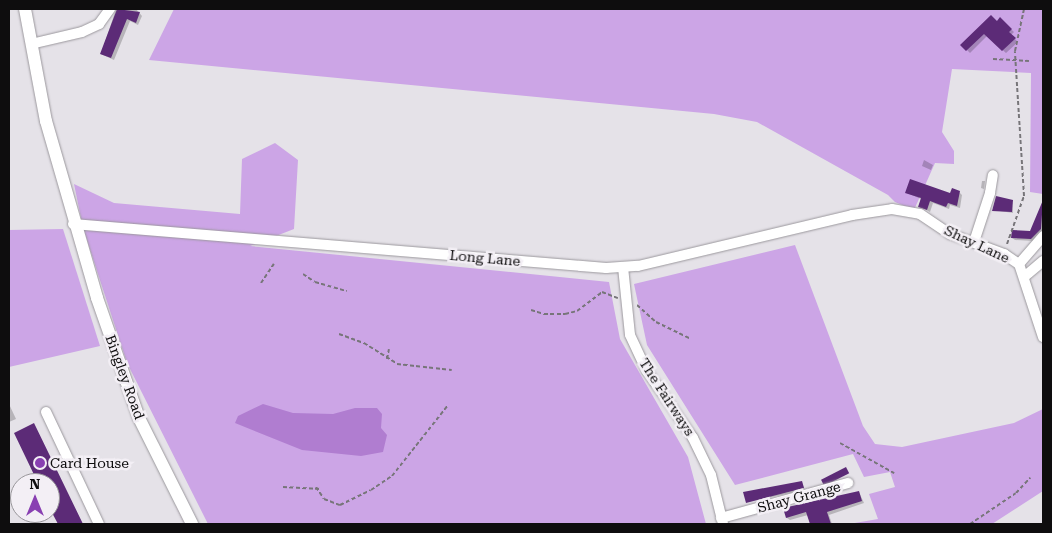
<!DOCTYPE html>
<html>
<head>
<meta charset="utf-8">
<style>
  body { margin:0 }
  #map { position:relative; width:1052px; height:533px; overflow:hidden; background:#e5e2e8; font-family:"Roboto Serif",serif }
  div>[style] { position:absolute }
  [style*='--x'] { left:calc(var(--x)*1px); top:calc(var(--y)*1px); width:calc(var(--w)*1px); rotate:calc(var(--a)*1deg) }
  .green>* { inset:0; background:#cca5e6 }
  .water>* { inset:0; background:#b07dd0 }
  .shadow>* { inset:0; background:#0003 }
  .building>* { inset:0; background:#5c2b77; transform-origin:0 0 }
  .path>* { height:2px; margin-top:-1px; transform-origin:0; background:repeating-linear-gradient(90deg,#777579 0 4px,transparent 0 6.5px) }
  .roads { filter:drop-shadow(0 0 1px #9b989d) drop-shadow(0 0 1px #9b989d) }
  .minor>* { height:10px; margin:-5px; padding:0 5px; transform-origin:5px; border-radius:5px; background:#fff }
  .major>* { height:12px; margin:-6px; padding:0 6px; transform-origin:6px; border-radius:6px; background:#fff }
  .dots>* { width:14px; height:14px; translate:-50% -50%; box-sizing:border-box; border:2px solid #f3eff5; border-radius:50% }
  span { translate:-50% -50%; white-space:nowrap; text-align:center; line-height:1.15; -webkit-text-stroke:5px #f3eff5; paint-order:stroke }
  .street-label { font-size:14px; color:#0e0d0e }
  .poi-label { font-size:14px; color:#0e0d0e }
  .left { translate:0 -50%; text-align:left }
  .frame { position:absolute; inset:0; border:10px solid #0e0d0e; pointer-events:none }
  .north { position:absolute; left:10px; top:473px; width:50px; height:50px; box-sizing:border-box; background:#f3eff5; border:1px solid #979599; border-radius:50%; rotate:0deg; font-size:14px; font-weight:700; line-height:20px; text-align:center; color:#0e0d0e }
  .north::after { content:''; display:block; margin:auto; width:18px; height:22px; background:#8940b2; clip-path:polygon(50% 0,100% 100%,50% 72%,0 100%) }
</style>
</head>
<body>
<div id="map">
  <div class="green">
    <i style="clip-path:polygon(174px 9px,1043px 9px,1043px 194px,1030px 192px,1031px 73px,952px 69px,942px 132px,954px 151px,954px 164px,935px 163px,914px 210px,895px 202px,888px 195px,757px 122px,714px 114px,149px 60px)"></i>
    <i style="clip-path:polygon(275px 143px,298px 160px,294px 229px,250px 246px,609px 282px,620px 339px,688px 457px,706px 524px,208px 524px,127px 363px,83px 228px,74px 184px,114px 203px,240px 214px,242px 159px)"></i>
    <i style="clip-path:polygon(63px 229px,100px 346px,9px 367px,9px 230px)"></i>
    <i style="clip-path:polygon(795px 245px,863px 426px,875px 444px,902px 447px,1014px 423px,1043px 409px,1043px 491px,992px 524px,849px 524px,878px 519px,869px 494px,895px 487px,890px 472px,864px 477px,853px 454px,735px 485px,647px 345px,634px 284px)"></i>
  </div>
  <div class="water">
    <i style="clip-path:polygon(263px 404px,293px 413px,333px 414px,355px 408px,377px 408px,382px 414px,381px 428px,387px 435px,383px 452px,361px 456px,302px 450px,235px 423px,238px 416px)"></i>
  </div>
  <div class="shadow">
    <i style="clip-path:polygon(116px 9px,136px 9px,142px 16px,138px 25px,130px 21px,114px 60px,101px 54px)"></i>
    <i style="clip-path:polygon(1000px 19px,1014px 32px,1011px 35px,1018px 42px,1006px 53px,987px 36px,970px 53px,962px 45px)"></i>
    <i style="clip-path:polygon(924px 160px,933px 165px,931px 170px,922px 166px)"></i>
    <i style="clip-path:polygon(982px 181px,985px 181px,984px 189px,981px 188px)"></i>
    <i style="clip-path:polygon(959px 192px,962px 195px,960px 208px,950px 205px,949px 209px,933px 203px,930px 212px,919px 206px,921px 199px,907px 193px,951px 195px)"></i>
    <i style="clip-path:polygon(1012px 201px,1013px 213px,993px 210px)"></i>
    <i style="clip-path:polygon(1043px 202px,1043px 233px,1034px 241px,1015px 240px,1012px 238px,1031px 232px)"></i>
    <i style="clip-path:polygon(9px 404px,16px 419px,9px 422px)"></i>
    <i style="clip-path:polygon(847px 469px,848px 474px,822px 482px)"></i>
    <i style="clip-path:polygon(802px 483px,805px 490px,747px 502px)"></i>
    <i style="clip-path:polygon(859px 492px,864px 503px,829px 515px,832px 524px,811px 524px,808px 515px,790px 520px,787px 518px,784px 509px)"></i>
  </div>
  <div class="building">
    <i style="clip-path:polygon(117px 9px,140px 12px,136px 23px,127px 19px,111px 58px,100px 54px)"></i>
    <i style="clip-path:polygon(991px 15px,997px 21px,1000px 17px,1012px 29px,1009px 32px,1016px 38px,1002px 51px,984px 34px,966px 51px,960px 45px)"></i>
    <i style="clip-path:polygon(910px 179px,950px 193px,952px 188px,960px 191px,957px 206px,948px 203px,946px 207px,930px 201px,927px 210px,918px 207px,921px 198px,905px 193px)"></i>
    <i style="clip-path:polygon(996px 196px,1013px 200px,1012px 212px,992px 211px)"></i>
    <i style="clip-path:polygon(1043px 200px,1041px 229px,1031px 239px,1011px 238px,1012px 230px,1030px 231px)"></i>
    <i style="clip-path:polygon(34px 423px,83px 524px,58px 524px,50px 509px,50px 483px,38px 483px,14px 433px)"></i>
    <i style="left:846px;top:467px;width:7px;height:28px;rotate:63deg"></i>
    <i style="clip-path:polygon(802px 481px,804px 488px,746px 503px,743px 492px)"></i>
    <i style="clip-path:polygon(859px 491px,862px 501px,827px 512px,831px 524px,810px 524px,806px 512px,786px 518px,783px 508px)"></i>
  </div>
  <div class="path">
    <i style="--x:993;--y:59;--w:36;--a:3"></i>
    <i style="--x:1007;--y:244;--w:51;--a:-70.5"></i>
    <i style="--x:1024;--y:196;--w:145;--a:-93.6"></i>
    <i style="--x:1015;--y:51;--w:43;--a:-77.9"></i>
    <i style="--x:303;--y:274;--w:14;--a:34"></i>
    <i style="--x:315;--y:282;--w:33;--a:16"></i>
    <i style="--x:261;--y:283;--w:23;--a:-56"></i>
    <i style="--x:637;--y:305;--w:25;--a:42"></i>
    <i style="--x:656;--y:322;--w:37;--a:26"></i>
    <i style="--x:531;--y:310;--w:14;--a:17"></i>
    <i style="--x:544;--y:314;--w:21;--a:0"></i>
    <i style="--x:565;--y:314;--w:12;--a:-14"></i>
    <i style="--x:577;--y:311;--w:31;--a:-37"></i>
    <i style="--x:602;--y:292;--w:17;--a:21"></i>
    <i style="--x:339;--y:334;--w:27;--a:20"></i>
    <i style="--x:364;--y:343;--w:39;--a:32"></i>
    <i style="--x:397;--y:364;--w:55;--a:6.2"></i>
    <i style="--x:387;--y:359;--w:10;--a:-79"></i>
    <i style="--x:840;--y:443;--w:62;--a:29.1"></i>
    <i style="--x:283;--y:487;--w:38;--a:3"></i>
    <i style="--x:316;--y:487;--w:14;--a:56"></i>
    <i style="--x:324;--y:499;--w:17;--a:21"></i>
    <i style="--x:340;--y:505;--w:34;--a:-26"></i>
    <i style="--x:371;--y:490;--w:25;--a:-34"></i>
    <i style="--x:392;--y:476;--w:90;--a:-51.7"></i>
    <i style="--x:970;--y:524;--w:55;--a:-34"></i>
    <i style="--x:1016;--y:493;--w:21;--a:-47"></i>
  </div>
  <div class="roads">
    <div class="minor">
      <i style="--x:31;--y:44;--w:52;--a:-13.2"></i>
      <i style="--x:82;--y:32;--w:19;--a:-25"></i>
      <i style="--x:99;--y:24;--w:19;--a:-54"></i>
      <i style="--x:73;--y:224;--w:535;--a:4.72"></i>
      <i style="--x:606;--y:268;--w:32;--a:-4"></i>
      <i style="--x:638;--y:266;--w:220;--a:-13.4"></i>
      <i style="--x:852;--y:215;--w:40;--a:-8.5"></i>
      <i style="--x:892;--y:209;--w:28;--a:10"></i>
      <i style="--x:920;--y:214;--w:36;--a:34"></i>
      <i style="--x:950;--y:234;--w:58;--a:20.3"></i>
      <i style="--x:1004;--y:254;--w:18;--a:34"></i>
      <i style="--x:1019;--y:264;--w:77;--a:71.8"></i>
      <i style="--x:974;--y:242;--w:52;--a:-71.9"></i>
      <i style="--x:990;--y:193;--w:18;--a:-81"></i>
      <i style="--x:1019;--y:264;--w:37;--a:-49"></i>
      <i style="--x:623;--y:267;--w:68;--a:84.1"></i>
      <i style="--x:630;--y:335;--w:40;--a:65"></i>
      <i style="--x:647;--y:371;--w:81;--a:55.5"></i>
      <i style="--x:693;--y:438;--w:41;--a:64.1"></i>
      <i style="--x:711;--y:475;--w:50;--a:76.2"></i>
      <i style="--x:1024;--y:277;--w:25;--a:-40"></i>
      <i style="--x:46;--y:412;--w:124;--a:64.7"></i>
      <i style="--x:721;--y:518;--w:132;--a:-15.4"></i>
    </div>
    <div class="major">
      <i style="--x:25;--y:9;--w:114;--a:79.4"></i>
      <i style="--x:46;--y:121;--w:184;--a:73.9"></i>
      <i style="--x:97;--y:298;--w:127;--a:70.7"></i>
      <i style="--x:139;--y:418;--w:119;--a:63.4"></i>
    </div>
  </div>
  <div class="dots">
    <i style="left:40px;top:463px;background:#8940b2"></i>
  </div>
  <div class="street-label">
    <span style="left:977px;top:244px;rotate:25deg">Shay Lane</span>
    <span style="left:485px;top:258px;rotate:5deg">Long Lane</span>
    <span style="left:125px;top:377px;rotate:70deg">Bingley Road</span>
    <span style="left:667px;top:397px;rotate:57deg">The Fairways</span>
    <span style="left:799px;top:497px;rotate:-15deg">Shay Grange</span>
  </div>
  <div class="poi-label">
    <span class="left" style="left:50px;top:463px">Card House</span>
  </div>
  <div class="frame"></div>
  <div class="north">N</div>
</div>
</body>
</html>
